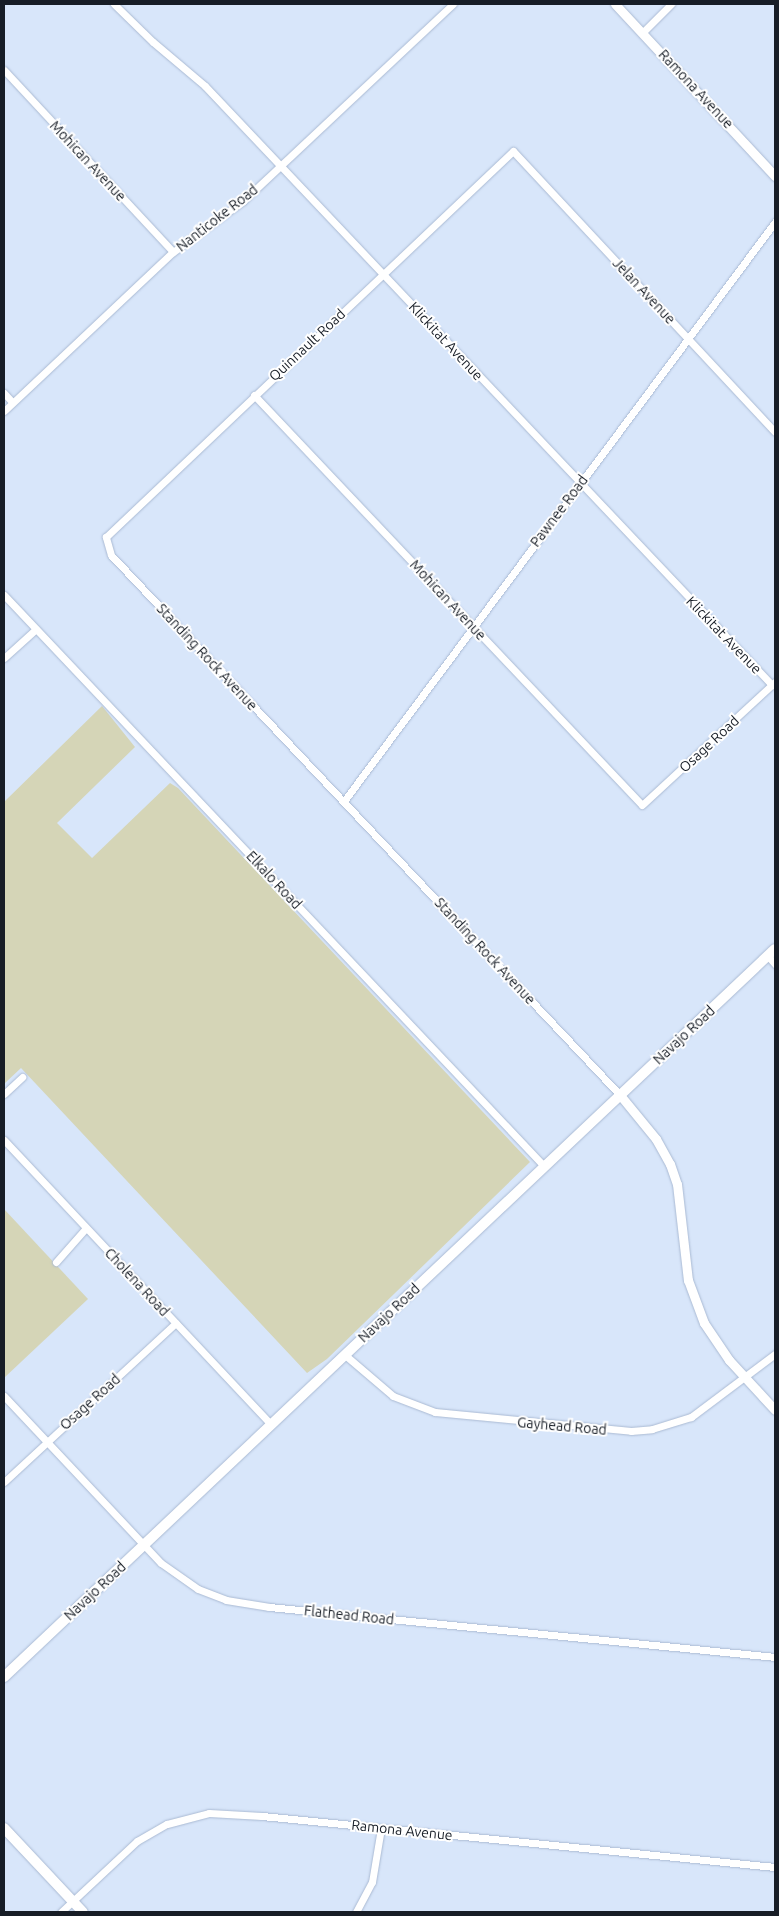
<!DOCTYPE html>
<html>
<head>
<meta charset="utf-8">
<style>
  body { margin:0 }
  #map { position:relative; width:779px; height:1916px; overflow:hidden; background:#d8e6fa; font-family:Ubuntu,sans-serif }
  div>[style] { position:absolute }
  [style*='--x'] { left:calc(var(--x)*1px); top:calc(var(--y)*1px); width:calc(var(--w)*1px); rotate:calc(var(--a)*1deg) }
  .green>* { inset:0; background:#d5d5b7 }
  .roads { filter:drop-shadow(0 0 1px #aabad3) drop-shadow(0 0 1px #aabad3) }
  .minor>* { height:7px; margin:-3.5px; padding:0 3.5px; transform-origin:3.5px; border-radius:3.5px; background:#fff }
  .tertiary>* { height:9px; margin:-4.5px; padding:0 4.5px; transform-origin:4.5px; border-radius:4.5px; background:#fff }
  .secondary>* { height:10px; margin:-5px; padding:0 5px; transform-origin:5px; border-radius:5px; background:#fff }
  span { translate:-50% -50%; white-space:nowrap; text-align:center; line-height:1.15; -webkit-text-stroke:4px #fff; paint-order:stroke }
  .street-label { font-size:14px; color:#171d26 }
  .frame { position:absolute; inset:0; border:5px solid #171d26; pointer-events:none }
</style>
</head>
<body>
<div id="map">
  <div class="green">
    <i style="clip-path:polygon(102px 706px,135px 747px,57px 823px,92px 858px,170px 783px,178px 788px,530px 1162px,327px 1359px,307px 1373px,21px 1068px,4px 1084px,4px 802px)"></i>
    <i style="clip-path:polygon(4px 1209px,88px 1299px,4px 1378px)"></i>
  </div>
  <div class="roads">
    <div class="minor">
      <i style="--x:114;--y:4;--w:54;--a:44.3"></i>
      <i style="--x:153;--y:42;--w:68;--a:40.2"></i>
      <i style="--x:205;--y:86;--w:825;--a:46.57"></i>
      <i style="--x:643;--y:32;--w:40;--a:-45"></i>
      <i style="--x:4;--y:70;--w:248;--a:47.1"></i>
      <i style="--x:4;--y:393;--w:12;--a:48"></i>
      <i style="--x:254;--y:395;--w:564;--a:46.58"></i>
      <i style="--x:642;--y:805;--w:181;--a:-42.8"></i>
      <i style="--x:4;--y:411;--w:232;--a:-43.3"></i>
      <i style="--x:173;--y:252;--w:87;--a:-36.1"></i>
      <i style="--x:243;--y:201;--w:288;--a:-43.2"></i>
      <i style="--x:4;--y:595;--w:786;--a:46.6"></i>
      <i style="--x:4;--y:658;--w:43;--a:-42.2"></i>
      <i style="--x:344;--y:801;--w:722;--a:-53.34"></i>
      <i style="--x:768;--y:956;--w:11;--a:49"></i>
      <i style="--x:4;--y:1094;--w:25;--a:-43"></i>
      <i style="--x:620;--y:1095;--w:742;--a:-133.31"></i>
      <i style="--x:111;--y:555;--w:19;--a:-106"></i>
      <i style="--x:106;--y:537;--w:561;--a:-43.48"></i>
      <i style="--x:513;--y:151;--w:384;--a:47"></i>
      <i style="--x:4;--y:1140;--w:390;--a:46.8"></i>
      <i style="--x:56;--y:1262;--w:45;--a:-48.6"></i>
      <i style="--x:345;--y:1355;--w:63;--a:40.5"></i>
      <i style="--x:393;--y:1396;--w:45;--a:20.9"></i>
      <i style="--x:435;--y:1412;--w:197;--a:5.5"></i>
      <i style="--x:631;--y:1431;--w:21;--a:-5"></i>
      <i style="--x:652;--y:1429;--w:41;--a:-17.1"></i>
      <i style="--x:691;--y:1417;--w:105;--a:-36.9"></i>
      <i style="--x:4;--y:1396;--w:229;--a:46.8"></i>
      <i style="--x:161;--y:1563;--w:45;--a:35.1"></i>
      <i style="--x:198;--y:1589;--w:30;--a:21"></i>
      <i style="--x:226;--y:1600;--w:44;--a:9.2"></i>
      <i style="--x:269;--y:1607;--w:508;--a:5.64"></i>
      <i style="--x:4;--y:1482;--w:234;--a:-42.8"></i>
      <i style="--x:61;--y:1912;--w:104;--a:-43.1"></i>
      <i style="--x:137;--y:1841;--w:34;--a:-30"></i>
      <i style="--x:167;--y:1824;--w:43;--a:-14.7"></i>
      <i style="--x:209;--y:1813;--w:53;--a:3.2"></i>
      <i style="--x:262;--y:1816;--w:516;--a:5.68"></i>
      <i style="--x:356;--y:1912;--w:34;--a:-62"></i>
      <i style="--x:372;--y:1882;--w:55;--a:-80.5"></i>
    </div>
    <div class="tertiary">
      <i style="--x:615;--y:4;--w:235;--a:47.1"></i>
      <i style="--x:620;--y:1095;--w:57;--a:50.7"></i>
      <i style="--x:656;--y:1139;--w:29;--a:61"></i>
      <i style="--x:670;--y:1164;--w:21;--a:71"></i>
      <i style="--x:677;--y:1184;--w:97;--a:83.5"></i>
      <i style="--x:688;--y:1280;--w:46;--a:69.6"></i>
      <i style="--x:704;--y:1323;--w:45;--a:56"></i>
      <i style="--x:729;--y:1360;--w:68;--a:47.4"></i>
    </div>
    <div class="secondary">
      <i style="--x:4;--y:1677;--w:1060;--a:-43.36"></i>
      <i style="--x:4;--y:1828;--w:115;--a:46.8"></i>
    </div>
  </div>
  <div class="street-label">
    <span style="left:696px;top:89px;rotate:47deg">Ramona Avenue</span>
    <span style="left:88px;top:161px;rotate:47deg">Mohican Avenue</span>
    <span style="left:217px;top:218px;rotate:-38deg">Nanticoke Road</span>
    <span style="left:644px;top:291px;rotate:47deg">Jelan Avenue</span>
    <span style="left:446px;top:341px;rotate:47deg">Klickitat Avenue</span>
    <span style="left:307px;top:345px;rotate:-43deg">Quinnault Road</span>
    <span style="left:559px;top:511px;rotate:-53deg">Pawnee Road</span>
    <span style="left:448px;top:600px;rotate:47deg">Mohican Avenue</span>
    <span style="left:724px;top:635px;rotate:46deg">Klickitat Avenue</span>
    <span style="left:207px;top:657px;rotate:47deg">Standing Rock Avenue</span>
    <span style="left:709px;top:744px;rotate:-43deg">Osage Road</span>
    <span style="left:274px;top:880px;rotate:47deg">Elkalo Road</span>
    <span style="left:485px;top:951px;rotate:47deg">Standing Rock Avenue</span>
    <span style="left:684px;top:1035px;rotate:-43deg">Navajo Road</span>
    <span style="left:137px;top:1282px;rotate:47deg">Cholena Road</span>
    <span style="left:389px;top:1313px;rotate:-43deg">Navajo Road</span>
    <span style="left:90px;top:1402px;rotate:-42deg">Osage Road</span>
    <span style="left:562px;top:1426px;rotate:5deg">Gayhead Road</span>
    <span style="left:95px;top:1591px;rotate:-43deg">Navajo Road</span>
    <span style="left:349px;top:1615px;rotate:6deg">Flathead Road</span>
    <span style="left:402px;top:1830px;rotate:6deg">Ramona Avenue</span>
  </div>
  <div class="frame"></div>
</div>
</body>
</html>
